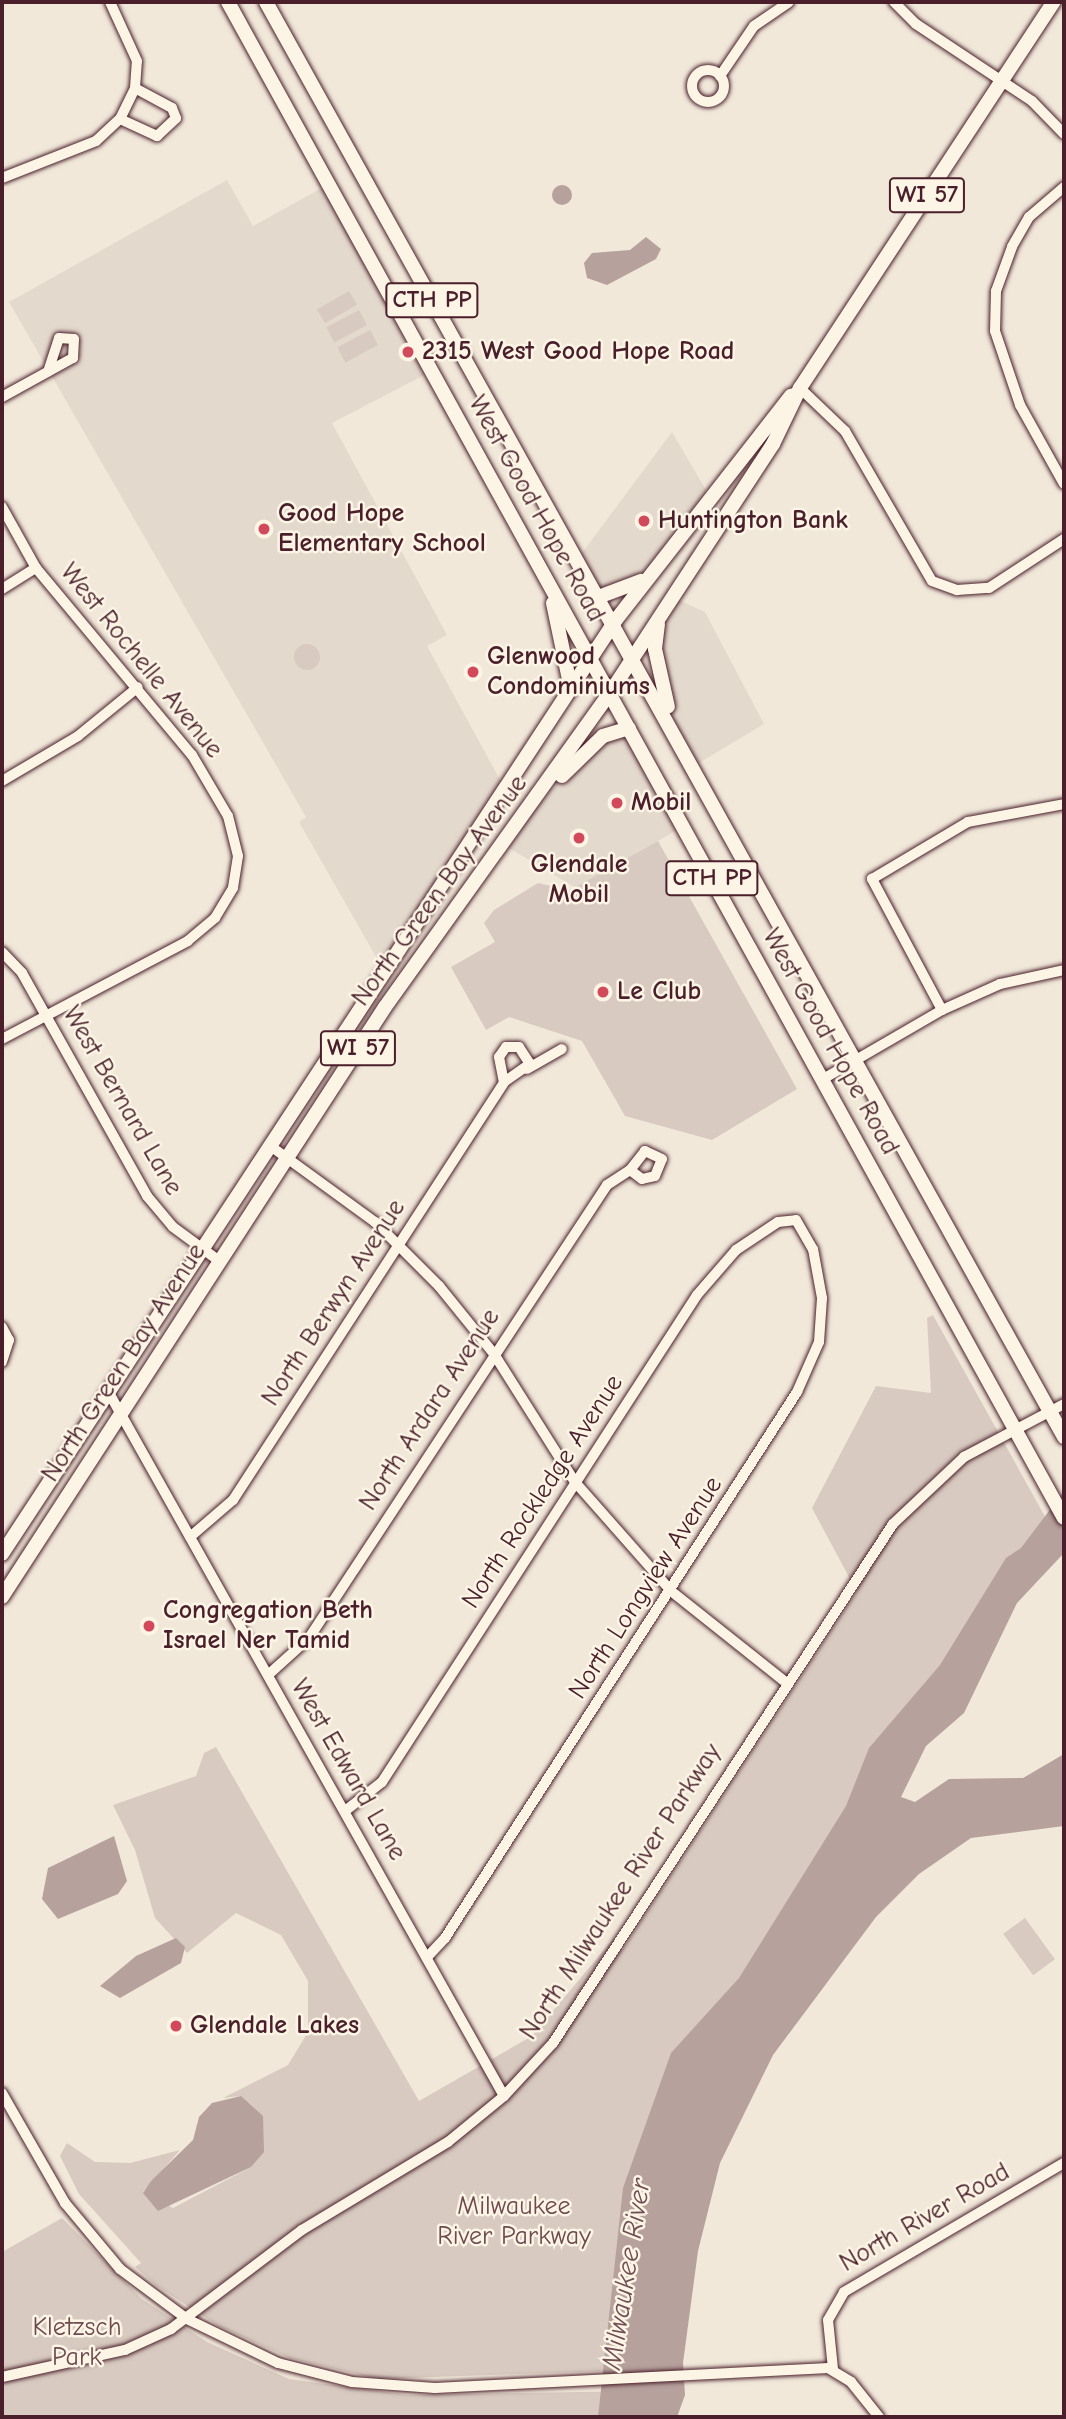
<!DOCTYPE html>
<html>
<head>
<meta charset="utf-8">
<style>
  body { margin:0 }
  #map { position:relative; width:1066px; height:2419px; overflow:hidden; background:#f1e8da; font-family:"Comic Neue",sans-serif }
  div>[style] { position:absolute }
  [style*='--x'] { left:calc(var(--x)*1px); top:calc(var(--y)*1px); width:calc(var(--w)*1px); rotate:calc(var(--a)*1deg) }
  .built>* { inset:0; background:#e4d9cd }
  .green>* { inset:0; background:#d8cac0; transform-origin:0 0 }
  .round { border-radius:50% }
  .water>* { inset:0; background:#b6a19c }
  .roads { filter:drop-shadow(0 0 2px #4a1f2b) drop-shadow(0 0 2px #4a1f2b) }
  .minor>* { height:10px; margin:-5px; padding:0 5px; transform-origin:5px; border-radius:5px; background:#fcf5e5 }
  .minor>.ring { margin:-5px; padding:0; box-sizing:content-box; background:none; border:10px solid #fcf5e5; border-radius:50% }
  .major>* { height:14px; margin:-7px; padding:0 7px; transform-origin:7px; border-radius:7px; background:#fcf5e5 }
  .dots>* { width:19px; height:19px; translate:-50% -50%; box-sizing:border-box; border:4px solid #fcf5e5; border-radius:50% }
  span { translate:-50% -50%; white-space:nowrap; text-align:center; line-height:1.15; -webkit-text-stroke:5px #fcf5e5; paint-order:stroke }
  .shield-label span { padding:2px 5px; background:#fcf5e5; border:2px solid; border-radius:5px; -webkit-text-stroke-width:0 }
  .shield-label { font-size:24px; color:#4a1f2b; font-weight:700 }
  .poi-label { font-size:26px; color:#4a1f2b; font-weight:700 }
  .left { translate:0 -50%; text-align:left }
  .street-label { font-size:26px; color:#4a1f2b }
  .park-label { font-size:26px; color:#6e4a50 }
  .water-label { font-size:28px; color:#704c53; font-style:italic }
  .frame { position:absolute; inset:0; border:4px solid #4a1f2b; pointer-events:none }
</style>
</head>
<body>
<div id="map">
  <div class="built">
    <i style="clip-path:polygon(227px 180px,253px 226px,329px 184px,432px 371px,332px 423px,447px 635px,427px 646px,505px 789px,383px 969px,299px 822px,306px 817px,9px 302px)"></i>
    <i style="clip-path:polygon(672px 432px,710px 497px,651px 574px,601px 596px,579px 557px)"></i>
    <i style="clip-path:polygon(672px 597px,705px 612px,764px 724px,694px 766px,672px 724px,655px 649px)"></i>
    <i style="clip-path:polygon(629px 728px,684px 826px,576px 888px,504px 845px,581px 755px)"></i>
  </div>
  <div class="green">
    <i style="left:349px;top:291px;width:16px;height:37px;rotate:60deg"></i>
    <i style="left:359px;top:310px;width:17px;height:37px;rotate:62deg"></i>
    <i style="left:370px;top:330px;width:17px;height:37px;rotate:62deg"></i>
    <i class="round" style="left:294px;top:644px;width:26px;height:26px"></i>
    <i style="clip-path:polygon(658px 841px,797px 1089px,712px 1140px,625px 1116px,582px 1041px,509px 1017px,486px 1030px,451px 967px,495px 942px,484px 923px,494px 910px,538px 883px,551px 886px,558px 897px)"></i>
    <i style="clip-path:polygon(933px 1315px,1057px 1538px,929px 1721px,606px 2371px,378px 2379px,290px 2358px,219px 2326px,157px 2286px,135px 2267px,141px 2263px,79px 2194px,60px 2156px,67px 2143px,95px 2162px,130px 2163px,180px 2150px,143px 2192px,173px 2208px,251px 2167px,241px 2096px,223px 2098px,288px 2065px,308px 2032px,308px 1981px,281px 1935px,236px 1913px,187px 1953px,155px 1918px,135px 1850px,113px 1805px,196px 1776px,204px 1753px,216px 1747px,419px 2101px,532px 2036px,614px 1938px,622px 1951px,857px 1592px,812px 1508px,876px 1386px,931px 1393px,927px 1318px)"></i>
    <i style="left:1025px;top:1918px;width:51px;height:27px;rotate:54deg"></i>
    <i style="clip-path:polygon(62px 2218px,142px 2299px,207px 2342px,289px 2379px,408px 2395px,642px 2391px,639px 2417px,2px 2417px,2px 2252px)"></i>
  </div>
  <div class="water">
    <i class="round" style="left:552px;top:185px;width:20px;height:20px"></i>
    <i style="clip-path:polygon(646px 237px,661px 249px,656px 259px,607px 285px,587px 278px,584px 263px,592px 253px,630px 250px)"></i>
    <i style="clip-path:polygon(1064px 1491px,1064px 1553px,1017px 1603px,964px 1713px,926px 1746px,901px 1797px,915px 1802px,949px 1779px,1023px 1778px,1064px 1754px,1064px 1826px,971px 1838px,919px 1874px,876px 1917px,773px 2055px,720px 2163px,698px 2251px,683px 2363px,685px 2395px,677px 2417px,598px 2417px,623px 2188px,671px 2053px,739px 1978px,846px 1806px,869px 1748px,940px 1665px,1006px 1558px,1021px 1548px)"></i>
    <i style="clip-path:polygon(114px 1836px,127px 1881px,118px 1894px,58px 1919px,42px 1899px,48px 1868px)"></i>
    <i style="clip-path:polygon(176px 1938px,185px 1947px,181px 1963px,120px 1998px,100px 1986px,136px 1956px)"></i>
    <i style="clip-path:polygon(241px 2096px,263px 2116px,264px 2152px,251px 2167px,158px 2211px,143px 2193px,151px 2181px,193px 2140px,199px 2117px,212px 2103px)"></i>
  </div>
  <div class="roads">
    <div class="minor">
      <i style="--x:894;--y:2;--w:31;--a:45"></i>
      <i style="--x:916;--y:24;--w:139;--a:33.6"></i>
      <i style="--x:1032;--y:101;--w:46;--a:45.9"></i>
      <i class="ring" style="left:692px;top:70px;width:22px;height:22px"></i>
      <i style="--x:720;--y:76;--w:60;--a:-55.8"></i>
      <i style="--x:754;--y:26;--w:42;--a:-34.4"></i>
      <i style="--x:120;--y:119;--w:41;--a:24.7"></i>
      <i style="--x:157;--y:136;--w:26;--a:-43"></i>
      <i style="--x:176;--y:118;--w:11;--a:-112"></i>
      <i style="--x:172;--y:108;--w:42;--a:-151.6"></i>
      <i style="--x:2;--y:178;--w:101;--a:-21.5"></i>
      <i style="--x:96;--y:141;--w:33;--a:-43"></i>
      <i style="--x:120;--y:119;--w:34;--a:-64"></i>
      <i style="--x:135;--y:88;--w:27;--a:-86"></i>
      <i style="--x:137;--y:61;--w:65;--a:-114.6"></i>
      <i style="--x:1064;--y:187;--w:46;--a:139.4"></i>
      <i style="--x:1029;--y:217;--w:34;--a:120"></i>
      <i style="--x:1012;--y:247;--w:47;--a:110"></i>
      <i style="--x:996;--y:291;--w:40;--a:91.4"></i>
      <i style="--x:995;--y:331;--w:78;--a:71.3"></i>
      <i style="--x:1020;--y:405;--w:90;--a:60.9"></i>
      <i style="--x:800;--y:388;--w:62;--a:43.7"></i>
      <i style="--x:845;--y:431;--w:173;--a:59.9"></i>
      <i style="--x:932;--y:581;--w:27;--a:20"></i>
      <i style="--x:957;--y:590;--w:32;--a:-4"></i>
      <i style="--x:989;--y:588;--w:90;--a:-33.2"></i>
      <i style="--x:2;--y:397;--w:81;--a:-28.8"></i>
      <i style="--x:73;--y:358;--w:19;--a:-87"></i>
      <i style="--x:74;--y:339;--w:15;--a:-176"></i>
      <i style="--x:59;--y:338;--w:35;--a:108"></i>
      <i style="--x:2;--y:507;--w:70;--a:60.9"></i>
      <i style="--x:36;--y:568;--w:244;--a:50.2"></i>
      <i style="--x:192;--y:755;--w:71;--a:59.5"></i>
      <i style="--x:228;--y:816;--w:41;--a:76"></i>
      <i style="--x:238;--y:856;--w:32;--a:99"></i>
      <i style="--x:233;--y:888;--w:35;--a:121"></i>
      <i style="--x:215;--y:918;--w:35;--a:140"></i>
      <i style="--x:188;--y:941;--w:210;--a:152.2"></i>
      <i style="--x:2;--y:589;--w:40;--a:-32"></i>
      <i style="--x:2;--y:781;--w:88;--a:-30.6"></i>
      <i style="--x:78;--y:736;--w:77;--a:-39.2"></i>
      <i style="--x:2;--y:952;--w:29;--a:46"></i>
      <i style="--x:22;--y:973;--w:256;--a:60.7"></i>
      <i style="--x:147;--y:1196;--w:40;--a:50"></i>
      <i style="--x:173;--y:1227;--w:56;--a:36.3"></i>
      <i style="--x:942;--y:1010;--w:149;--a:-118.1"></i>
      <i style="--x:872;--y:879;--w:112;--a:-30.7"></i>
      <i style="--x:968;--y:822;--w:98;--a:-10.6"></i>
      <i style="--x:527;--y:1069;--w:40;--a:-29.7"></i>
      <i style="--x:823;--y:1079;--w:138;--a:-30.1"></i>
      <i style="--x:942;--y:1010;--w:64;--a:-24.1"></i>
      <i style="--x:1000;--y:984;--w:66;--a:-12.3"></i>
      <i style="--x:269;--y:1145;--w:131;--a:36"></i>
      <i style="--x:375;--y:1222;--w:91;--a:45"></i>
      <i style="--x:439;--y:1286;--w:87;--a:51"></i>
      <i style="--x:494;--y:1354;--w:151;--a:57.7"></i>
      <i style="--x:575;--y:1482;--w:145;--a:48.6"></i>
      <i style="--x:671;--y:1591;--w:144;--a:38.5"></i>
      <i style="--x:2;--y:1327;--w:15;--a:62"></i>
      <i style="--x:9;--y:1340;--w:23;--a:108"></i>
      <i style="--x:109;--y:1393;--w:806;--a:60.67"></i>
      <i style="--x:190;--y:1537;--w:57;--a:-40.7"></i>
      <i style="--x:233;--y:1500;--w:498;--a:-57"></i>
      <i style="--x:504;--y:1082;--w:32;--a:-35"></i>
      <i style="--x:530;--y:1064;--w:20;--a:-123"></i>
      <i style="--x:519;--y:1047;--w:13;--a:180"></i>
      <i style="--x:506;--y:1047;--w:12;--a:125"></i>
      <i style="--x:499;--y:1057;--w:25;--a:79"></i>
      <i style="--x:268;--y:1675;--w:55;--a:-42.1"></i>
      <i style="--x:309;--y:1638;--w:542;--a:-56.66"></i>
      <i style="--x:607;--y:1185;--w:27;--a:-33"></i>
      <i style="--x:630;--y:1170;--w:15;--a:37"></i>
      <i style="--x:642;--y:1179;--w:13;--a:-13"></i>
      <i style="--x:655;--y:1176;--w:18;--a:-68"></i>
      <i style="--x:662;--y:1159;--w:19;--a:-155"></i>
      <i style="--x:645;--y:1151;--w:24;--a:128"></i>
      <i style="--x:345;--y:1811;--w:47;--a:-38.1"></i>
      <i style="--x:382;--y:1782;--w:580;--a:-57.1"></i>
      <i style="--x:697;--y:1295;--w:60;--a:-49.1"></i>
      <i style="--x:736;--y:1250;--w:50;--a:-33.7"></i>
      <i style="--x:778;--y:1222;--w:18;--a:-6"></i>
      <i style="--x:796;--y:1220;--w:34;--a:60"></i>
      <i style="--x:813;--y:1249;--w:50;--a:79.6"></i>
      <i style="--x:822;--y:1298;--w:44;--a:93.9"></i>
      <i style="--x:819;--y:1342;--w:55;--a:113.7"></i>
      <i style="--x:797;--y:1392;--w:650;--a:122.81"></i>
      <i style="--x:445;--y:1938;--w:26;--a:133"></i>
      <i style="--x:2;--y:2093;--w:127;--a:60.2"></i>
      <i style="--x:65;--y:2203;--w:86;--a:50.2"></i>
      <i style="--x:120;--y:2269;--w:84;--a:36.7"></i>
      <i style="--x:187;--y:2319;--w:101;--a:25.8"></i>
      <i style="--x:278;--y:2363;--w:76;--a:14.4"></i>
      <i style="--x:352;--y:2382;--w:83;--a:4.1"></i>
      <i style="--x:435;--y:2388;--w:394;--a:-2.9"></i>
      <i style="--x:828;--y:2368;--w:27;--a:31"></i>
      <i style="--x:851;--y:2382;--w:45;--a:51.3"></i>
      <i style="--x:833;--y:2369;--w:49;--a:-95.8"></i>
      <i style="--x:828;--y:2320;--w:32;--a:-60"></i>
      <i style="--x:844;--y:2292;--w:255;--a:-30.4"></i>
      <i style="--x:2;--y:2377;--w:126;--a:-12.4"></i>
      <i style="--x:125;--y:2350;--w:51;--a:-24.5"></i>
      <i style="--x:171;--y:2329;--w:164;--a:-37.1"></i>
      <i style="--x:302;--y:2230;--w:170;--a:-31.1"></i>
      <i style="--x:448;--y:2142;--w:72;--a:-39.4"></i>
      <i style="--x:504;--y:2096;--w:72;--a:-47.2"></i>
      <i style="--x:553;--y:2043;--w:620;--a:-56.77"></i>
      <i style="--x:893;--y:1524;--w:98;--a:-43.3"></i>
      <i style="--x:964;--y:1457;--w:113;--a:-27.9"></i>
    </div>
    <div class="major">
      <i style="--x:228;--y:2;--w:1731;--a:61.13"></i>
      <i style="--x:266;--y:2;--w:1642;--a:60.92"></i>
      <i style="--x:601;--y:596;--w:43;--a:-20.6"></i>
      <i style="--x:553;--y:603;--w:88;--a:78.2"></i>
      <i style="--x:658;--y:624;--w:25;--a:97"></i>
      <i style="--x:655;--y:649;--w:59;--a:77.4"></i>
      <i style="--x:562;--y:776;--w:57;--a:-44.3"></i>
      <i style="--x:603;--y:736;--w:27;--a:-17"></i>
      <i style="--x:2;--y:1554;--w:1116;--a:-56.69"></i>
      <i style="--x:615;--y:621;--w:286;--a:-52"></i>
      <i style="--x:2;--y:1597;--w:703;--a:-57.01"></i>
      <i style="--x:385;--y:1007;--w:386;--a:-54.4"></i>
      <i style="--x:610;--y:693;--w:298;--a:-56.8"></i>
      <i style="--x:773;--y:444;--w:62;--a:-64.3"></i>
      <i style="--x:800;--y:388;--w:462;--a:-56.7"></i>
    </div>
  </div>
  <div class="dots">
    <i style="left:408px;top:352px;background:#d1495b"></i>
    <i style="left:644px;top:521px;background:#d1495b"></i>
    <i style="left:264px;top:529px;background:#d1495b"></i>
    <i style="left:473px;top:672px;background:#d1495b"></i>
    <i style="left:617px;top:803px;background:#d1495b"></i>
    <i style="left:579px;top:838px;background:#d1495b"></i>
    <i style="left:603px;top:992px;background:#d1495b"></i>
    <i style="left:149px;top:1626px;background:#d1495b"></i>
    <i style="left:176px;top:2026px;background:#d1495b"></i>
  </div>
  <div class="shield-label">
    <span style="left:927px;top:195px">WI 57</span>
    <span style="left:432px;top:300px">CTH PP</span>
    <span style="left:712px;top:878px">CTH PP</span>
    <span style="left:358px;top:1048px">WI 57</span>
  </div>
  <div class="poi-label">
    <span class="left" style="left:422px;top:352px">2315 West Good Hope Road</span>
    <span class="left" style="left:278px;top:529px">Good Hope<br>Elementary School</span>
    <span class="left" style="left:658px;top:521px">Huntington Bank</span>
    <span class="left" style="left:487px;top:672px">Glenwood<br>Condominiums</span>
    <span class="left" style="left:631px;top:803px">Mobil</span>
    <span style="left:579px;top:880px">Glendale<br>Mobil</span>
    <span class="left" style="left:617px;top:992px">Le Club</span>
    <span class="left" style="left:163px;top:1626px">Congregation Beth<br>Israel Ner Tamid</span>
    <span class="left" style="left:190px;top:2026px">Glendale Lakes</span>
  </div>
  <div class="street-label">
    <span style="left:536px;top:509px;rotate:61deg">West Good Hope Road</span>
    <span style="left:141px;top:661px;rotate:51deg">West Rochelle Avenue</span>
    <span style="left:440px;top:891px;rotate:-54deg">North Green Bay Avenue</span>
    <span style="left:830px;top:1042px;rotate:61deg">West Good Hope Road</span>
    <span style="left:122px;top:1101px;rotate:60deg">West Bernard Lane</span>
    <span style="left:334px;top:1303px;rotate:-57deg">North Berwyn Avenue</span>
    <span style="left:124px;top:1363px;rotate:-57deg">North Green Bay Avenue</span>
    <span style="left:430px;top:1410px;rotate:-57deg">North Ardara Avenue</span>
    <span style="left:543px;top:1492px;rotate:-57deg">North Rockledge Avenue</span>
    <span style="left:646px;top:1588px;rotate:-57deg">North Longview Avenue</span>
    <span style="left:348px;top:1770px;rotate:60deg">West Edward Lane</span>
    <span style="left:621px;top:1892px;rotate:-57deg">North Milwaukee River Parkway</span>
    <span style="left:925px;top:2218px;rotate:-30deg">North River Road</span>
  </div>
  <div class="park-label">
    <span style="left:514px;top:2222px">Milwaukee<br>River Parkway</span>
    <span style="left:77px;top:2343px">Kletzsch<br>Park</span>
  </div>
  <div class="water-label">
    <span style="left:626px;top:2274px;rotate:-81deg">Milwaukee River</span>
  </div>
  <div class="frame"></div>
</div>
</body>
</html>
